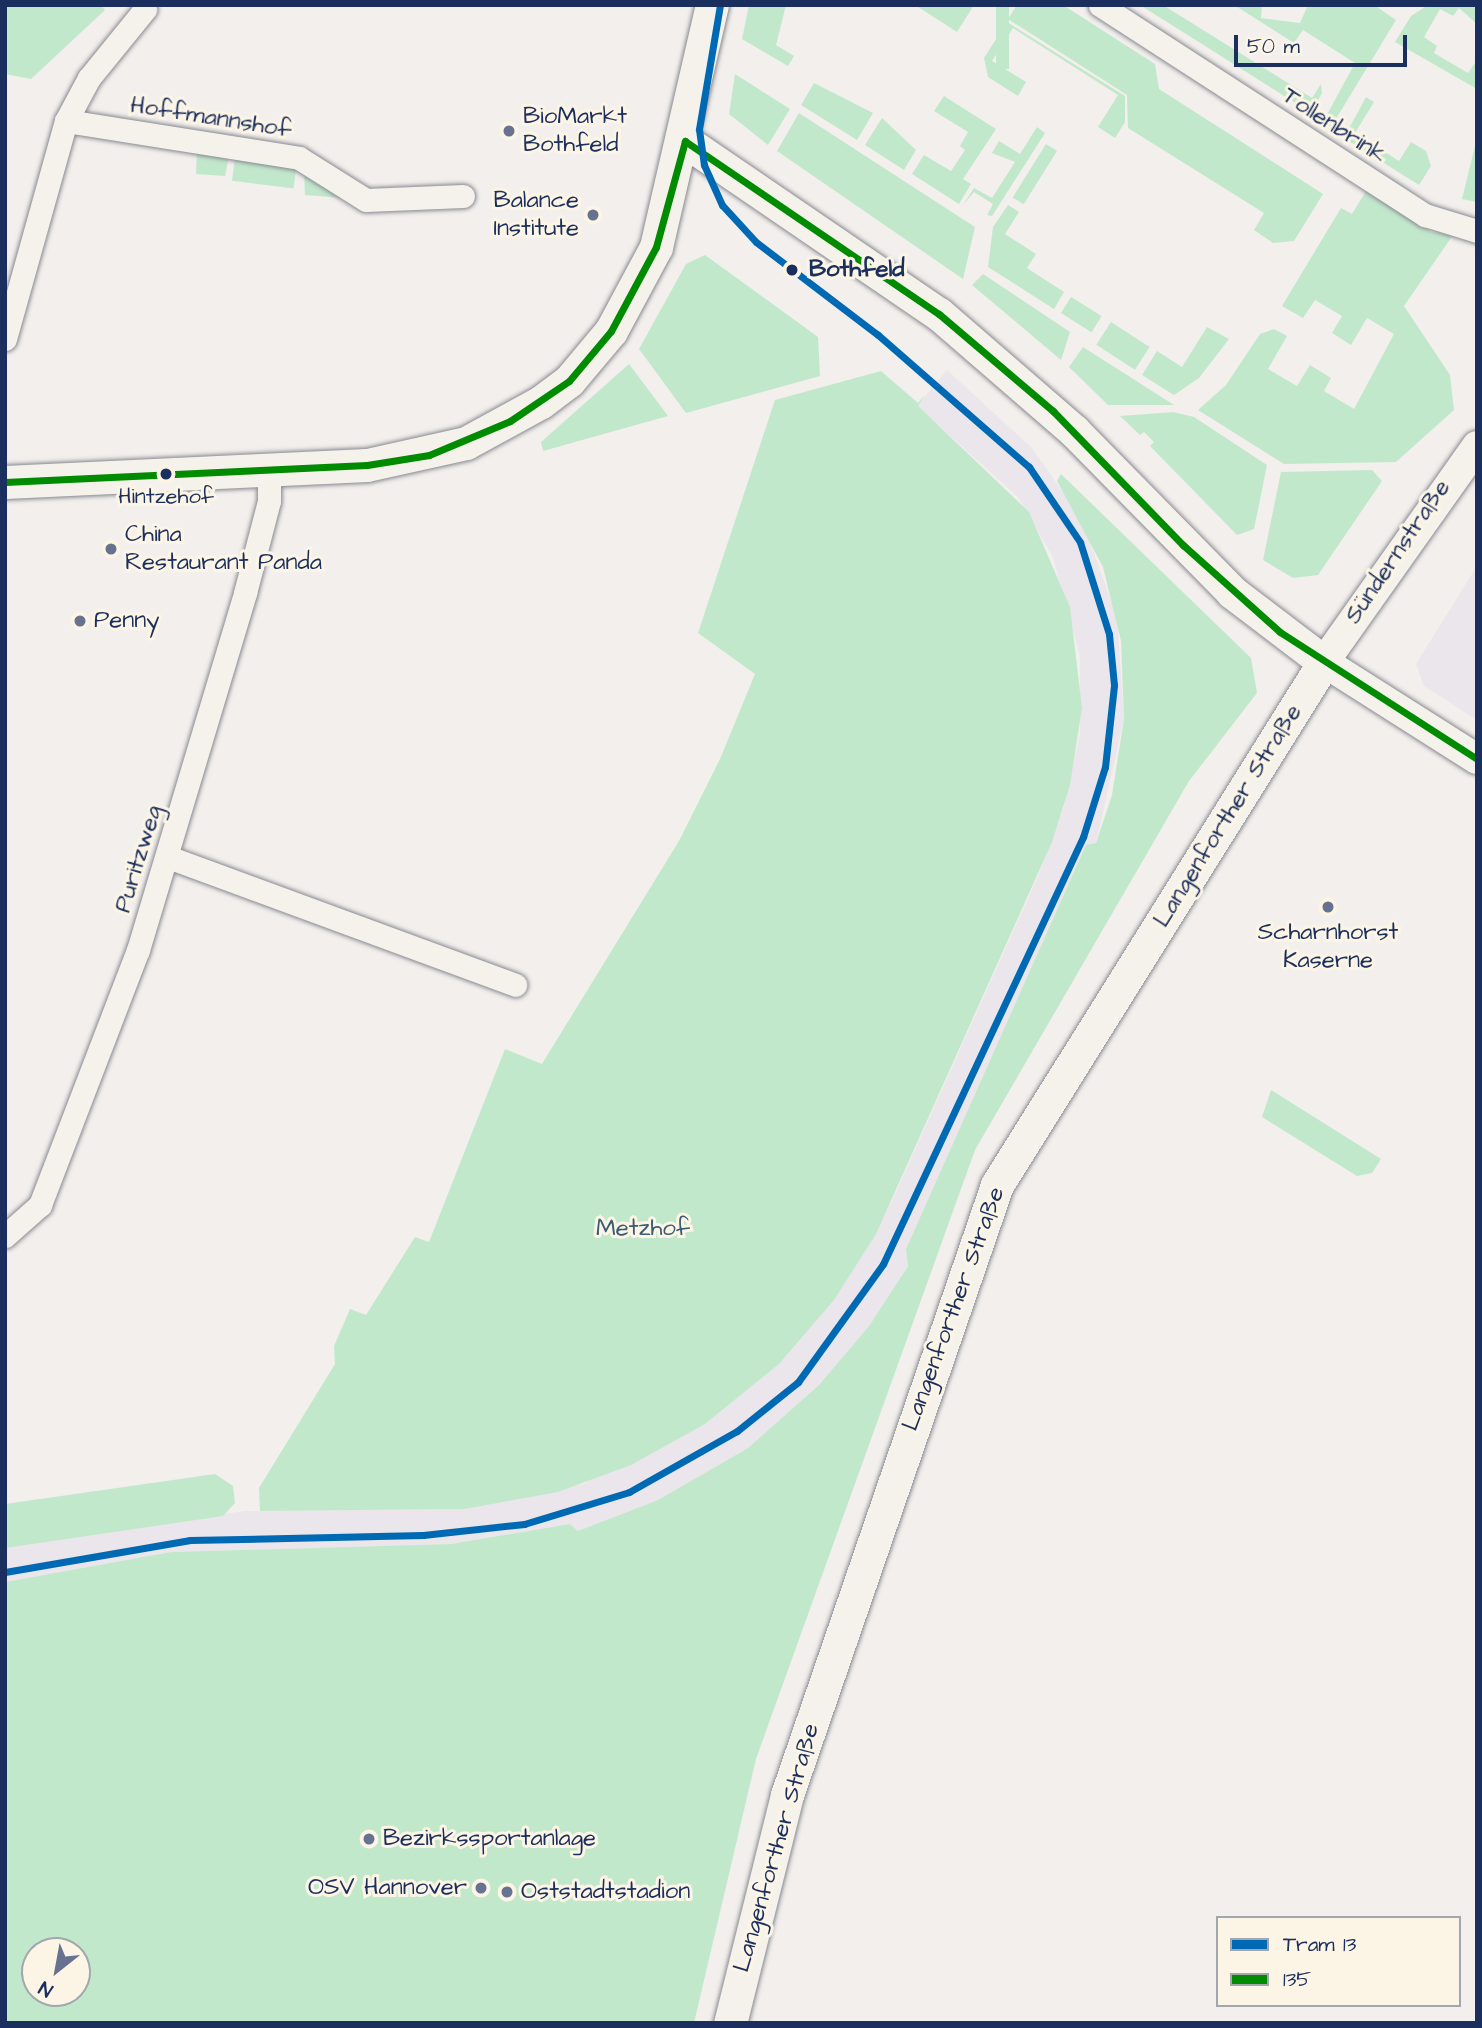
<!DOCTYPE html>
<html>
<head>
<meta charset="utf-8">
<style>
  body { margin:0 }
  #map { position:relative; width:1482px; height:2028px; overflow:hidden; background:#f2efec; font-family:"Architects Daughter",sans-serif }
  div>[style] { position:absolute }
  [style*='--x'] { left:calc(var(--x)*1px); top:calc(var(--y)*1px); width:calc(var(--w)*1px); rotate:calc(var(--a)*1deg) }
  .built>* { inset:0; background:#eae6eb }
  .green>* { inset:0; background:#c2e8cc; transform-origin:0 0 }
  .roads { filter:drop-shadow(0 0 2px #888a92) drop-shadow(0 0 2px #888a92) }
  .minor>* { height:23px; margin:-11.5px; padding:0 11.5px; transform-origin:11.5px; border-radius:11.5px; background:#f5f2ec }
  .tertiary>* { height:30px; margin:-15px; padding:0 15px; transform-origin:15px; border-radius:15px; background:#f5f2ec }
  .secondary>* { height:33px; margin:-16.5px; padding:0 16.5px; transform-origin:16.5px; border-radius:16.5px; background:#f5f2ec }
  .bus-1>* { height:7px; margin:-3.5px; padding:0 3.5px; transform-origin:3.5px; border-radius:3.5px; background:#008b00 }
  .tram-1>* { height:7px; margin:-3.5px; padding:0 3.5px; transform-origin:3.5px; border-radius:3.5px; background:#0069b4 }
  .dots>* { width:19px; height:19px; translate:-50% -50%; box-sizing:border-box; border:4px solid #fcf5e5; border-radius:50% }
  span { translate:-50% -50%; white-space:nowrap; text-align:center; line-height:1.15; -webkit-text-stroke:6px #fcf5e5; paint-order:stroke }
  .bus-label { font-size:22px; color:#1b2f5e }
  .poi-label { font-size:24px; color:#1b2f5e }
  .left { translate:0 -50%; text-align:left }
  .right { translate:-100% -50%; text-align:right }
  .street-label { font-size:24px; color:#1b2f5e }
  .stop-label { font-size:24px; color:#1b2f5e; font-weight:700 }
  .park-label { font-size:24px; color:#3b5c73 }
  .frame { position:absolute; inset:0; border:7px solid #1b2f5e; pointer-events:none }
  .legend { position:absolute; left:1216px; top:1916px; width:245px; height:91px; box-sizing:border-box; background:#fcf5e5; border:2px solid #a2a6af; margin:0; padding:9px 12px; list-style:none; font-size:21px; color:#1b2f5e }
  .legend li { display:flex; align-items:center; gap:14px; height:35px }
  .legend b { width:35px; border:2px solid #a2a6af }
  .north { position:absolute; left:21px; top:1937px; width:70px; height:70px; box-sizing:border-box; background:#fcf5e5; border:2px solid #a2a6af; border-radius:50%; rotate:211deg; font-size:19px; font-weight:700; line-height:28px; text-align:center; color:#1b2f5e }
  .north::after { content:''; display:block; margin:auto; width:24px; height:32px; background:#667290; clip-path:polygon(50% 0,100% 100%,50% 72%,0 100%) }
  .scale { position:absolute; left:1234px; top:35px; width:173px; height:32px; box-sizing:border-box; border:4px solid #1b2f5e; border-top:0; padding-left:9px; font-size:21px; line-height:24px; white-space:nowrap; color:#1b2f5e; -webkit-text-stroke:5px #fcf5e5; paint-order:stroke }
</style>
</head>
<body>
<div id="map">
  <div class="built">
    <i style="clip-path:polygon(947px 370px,1032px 448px,1081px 518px,1117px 617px,1124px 719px,1096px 843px,1086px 846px,906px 1249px,908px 1265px,869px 1326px,819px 1385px,748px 1448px,658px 1500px,578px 1531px,570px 1524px,451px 1544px,171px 1552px,5px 1582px,5px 1548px,53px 1537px,246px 1511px,464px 1509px,583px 1484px,705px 1424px,779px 1364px,834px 1300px,891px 1203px,1039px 874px,1063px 809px,1080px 734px,1080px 656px,1053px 557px,1018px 497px,917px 406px)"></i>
    <i style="clip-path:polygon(1477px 566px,1477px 720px,1424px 686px,1416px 664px)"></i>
  </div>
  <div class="green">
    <i style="clip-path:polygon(5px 5px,101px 5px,105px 10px,31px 79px,5px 74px)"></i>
    <i style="clip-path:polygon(749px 5px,786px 5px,776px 45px,794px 56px,788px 66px,742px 39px)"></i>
    <i style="clip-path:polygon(915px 5px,974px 5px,957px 32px)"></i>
    <i style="left:996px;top:5px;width:13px;height:64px"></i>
    <i style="clip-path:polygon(1017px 5px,1063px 5px,1155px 64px,1159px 89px,1323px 194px,1294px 241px,1273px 243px,1254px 230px,1264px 213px,1128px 128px,1127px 95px,1008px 19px)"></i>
    <i style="clip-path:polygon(1140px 5px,1163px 5px,1312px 98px,1321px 84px,1322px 93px,1311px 113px)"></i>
    <i style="clip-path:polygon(1234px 5px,1262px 5px,1261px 18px,1300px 23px,1308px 5px,1374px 5px,1396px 20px,1331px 127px,1323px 122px,1355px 63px,1303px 30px,1294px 43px)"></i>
    <i style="clip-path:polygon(1428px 5px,1477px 5px,1477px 24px,1459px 8px,1453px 16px,1440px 9px,1424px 37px,1437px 46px,1434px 53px,1468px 73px,1477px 60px,1477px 89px,1395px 42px,1411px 16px)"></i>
    <i style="clip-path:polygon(1007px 22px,1125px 96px,1125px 122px,1115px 138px,1098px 127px,1118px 95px,1013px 28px,992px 61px,1026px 82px,1018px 96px,988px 77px,984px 58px)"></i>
    <i style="clip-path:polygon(735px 74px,790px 109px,768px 145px,729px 114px)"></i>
    <i style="clip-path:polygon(814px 83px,873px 113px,857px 140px,801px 105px)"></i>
    <i style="clip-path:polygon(944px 96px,996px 129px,963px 179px,971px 184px,959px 204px,912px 174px,924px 155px,951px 171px,965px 150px,960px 146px,968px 132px,934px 111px)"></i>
    <i style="clip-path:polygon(1366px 97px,1374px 102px,1355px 133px,1399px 161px,1411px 142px,1426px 151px,1431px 166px,1419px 185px,1344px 138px)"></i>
    <i style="clip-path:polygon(799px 113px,975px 227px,963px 279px,777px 151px)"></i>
    <i style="clip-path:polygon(882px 118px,916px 150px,904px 170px,865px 145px)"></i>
    <i style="clip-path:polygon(1037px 127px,1045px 133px,992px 216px,987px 215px,993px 204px,974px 192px,963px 205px,974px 188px,992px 198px,1015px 162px,992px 153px,999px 141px,1020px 154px)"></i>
    <i style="clip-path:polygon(1477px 138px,1477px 202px,1462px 199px)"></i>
    <i style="left:1046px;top:144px;width:13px;height:63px;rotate:32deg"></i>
    <i style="clip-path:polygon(197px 150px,229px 156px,225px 176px,196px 174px)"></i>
    <i style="left:235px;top:157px;width:62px;height:24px;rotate:7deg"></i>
    <i style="clip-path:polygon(304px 172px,343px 198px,305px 195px)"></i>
    <i style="clip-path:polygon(1366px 191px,1431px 232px,1453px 235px,1404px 306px,1450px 375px,1454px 410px,1396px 462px,1284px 464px,1198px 410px,1226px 385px,1260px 334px,1274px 329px,1287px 336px,1268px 369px,1297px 386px,1310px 365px,1331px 378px,1324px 391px,1354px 409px,1394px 334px,1367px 318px,1351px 345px,1332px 333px,1342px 316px,1315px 300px,1303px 318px,1282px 306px,1341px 208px,1352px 214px)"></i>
    <i style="clip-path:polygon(1008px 205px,1019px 212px,1005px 234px,1036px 254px,1027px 268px,1064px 292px,1054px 309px,988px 267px,993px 227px)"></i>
    <i style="clip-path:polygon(705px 255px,818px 337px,820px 376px,686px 413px,639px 349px,686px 264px)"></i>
    <i style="clip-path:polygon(983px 274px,1070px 332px,1061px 360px,972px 285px)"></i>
    <i style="left:1071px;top:297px;width:36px;height:19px;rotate:32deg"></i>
    <i style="left:1111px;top:322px;width:46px;height:27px;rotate:33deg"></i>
    <i style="clip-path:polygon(1207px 327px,1229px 339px,1199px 378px,1174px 395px,1142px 375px,1157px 351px,1182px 367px)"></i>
    <i style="clip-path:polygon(1083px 347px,1174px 405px,1108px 405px,1069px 367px)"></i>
    <i style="clip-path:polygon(629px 364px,668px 416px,543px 451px,541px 442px)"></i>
    <i style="clip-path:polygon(881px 371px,918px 403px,925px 395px,918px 406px,1029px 512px,1070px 607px,1082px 708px,1070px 785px,1052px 842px,876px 1234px,834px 1300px,779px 1364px,705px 1424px,631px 1465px,558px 1492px,464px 1509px,260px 1511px,259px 1488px,335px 1364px,334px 1346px,350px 1309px,366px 1315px,415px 1237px,429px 1242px,505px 1049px,542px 1064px,679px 841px,720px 759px,755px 674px,698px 633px,775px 400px)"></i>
    <i style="clip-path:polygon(1173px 412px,1194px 417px,1267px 465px,1254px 529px,1237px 535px,1150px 446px,1154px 442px,1144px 432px,1140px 435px,1120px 416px)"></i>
    <i style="clip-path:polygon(1372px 470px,1382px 481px,1318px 575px,1293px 578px,1263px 560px,1281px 472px)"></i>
    <i style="clip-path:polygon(evenodd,1061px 474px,1251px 658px,1257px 693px,1189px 781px,975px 1150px,756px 1759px,694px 2023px,5px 2023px,5px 1582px,171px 1552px,451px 1544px,570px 1524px,578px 1531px,658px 1500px,748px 1448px,819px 1385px,869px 1326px,908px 1266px,906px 1249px,1086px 845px,1096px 843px,1112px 795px,1124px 719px,1121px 641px,1103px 567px,1057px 481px,1061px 474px,35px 1951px,77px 1951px,77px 1993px,35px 1993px,35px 1951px)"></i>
    <i style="clip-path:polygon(1271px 1090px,1381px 1159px,1372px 1173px,1357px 1176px,1262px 1117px)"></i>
    <i style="clip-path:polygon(215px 1474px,233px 1486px,235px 1503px,223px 1516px,5px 1548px,5px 1504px)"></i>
  </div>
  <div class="roads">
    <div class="minor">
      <i style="--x:1100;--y:5;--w:387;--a:32.9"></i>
      <i style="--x:1425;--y:215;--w:54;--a:17.1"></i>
      <i style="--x:66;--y:121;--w:236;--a:9"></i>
      <i style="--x:299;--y:158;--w:79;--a:32.1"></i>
      <i style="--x:366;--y:200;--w:97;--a:-2.4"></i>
      <i style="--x:5;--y:339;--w:226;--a:-74.4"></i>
      <i style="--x:66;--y:121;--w:49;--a:-61.9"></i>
      <i style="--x:89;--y:78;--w:89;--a:-50.9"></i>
      <i style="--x:168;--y:857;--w:370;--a:20.2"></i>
      <i style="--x:5;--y:1236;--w:47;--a:-41.5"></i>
      <i style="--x:40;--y:1205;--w:273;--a:-69"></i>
      <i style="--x:138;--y:950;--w:373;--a:-73.3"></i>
      <i style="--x:245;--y:593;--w:95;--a:-75.4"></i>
      <i style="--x:269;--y:501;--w:27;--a:-90"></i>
    </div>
    <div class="tertiary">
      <i style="--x:1477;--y:446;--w:265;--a:125.3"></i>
      <i style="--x:1324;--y:662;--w:181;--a:32.4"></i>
    </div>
    <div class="secondary">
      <i style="--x:685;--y:141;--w:307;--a:34.3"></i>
      <i style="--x:939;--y:314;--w:179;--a:40.9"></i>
      <i style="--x:1074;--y:431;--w:226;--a:45.5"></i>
      <i style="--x:1232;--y:592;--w:116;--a:37.3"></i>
      <i style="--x:1324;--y:662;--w:617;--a:122.02"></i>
      <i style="--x:997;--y:1185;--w:645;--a:109"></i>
      <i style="--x:787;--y:1795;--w:235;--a:104"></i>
      <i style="--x:5;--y:482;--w:362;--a:-2.7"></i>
      <i style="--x:367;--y:465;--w:101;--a:-12.5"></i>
      <i style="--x:466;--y:443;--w:85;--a:-28.7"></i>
      <i style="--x:541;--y:402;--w:35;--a:-37"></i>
      <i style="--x:569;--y:381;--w:65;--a:-50"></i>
      <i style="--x:611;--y:331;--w:95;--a:-61.8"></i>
      <i style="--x:656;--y:247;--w:248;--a:-77"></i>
    </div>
  </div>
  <div class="bus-1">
    <i style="--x:685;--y:141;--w:307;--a:34.3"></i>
    <i style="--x:939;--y:314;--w:150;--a:40.4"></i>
    <i style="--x:1053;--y:411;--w:187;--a:45.9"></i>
    <i style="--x:1183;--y:545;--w:130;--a:41.9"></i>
    <i style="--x:1280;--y:632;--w:234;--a:32.8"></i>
    <i style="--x:5;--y:482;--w:362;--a:-2.7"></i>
    <i style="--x:367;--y:465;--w:63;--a:-9.2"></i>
    <i style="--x:429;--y:455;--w:88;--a:-22.8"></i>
    <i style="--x:510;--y:421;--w:71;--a:-34.1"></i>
    <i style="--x:569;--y:381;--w:65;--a:-50"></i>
    <i style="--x:611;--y:331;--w:95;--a:-61.8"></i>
    <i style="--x:656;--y:247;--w:110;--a:-74.7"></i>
  </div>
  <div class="tram-1">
    <i style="--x:5;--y:1572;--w:188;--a:-9.8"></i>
    <i style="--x:190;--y:1540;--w:233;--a:-1.2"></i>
    <i style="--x:423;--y:1535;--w:102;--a:-6.2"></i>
    <i style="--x:524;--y:1524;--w:110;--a:-16.9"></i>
    <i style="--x:629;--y:1492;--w:124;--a:-29.5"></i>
    <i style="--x:737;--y:1431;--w:78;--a:-38.8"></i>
    <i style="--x:798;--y:1382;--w:145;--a:-54.2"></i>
    <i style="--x:883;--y:1264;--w:472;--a:-64.9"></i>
    <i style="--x:1083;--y:837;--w:73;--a:-72.6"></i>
    <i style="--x:1105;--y:767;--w:82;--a:-83.7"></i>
    <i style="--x:1114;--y:685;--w:51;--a:-95.6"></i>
    <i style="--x:1109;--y:634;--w:96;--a:-107.5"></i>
    <i style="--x:1080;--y:542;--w:91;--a:-124.2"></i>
    <i style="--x:1029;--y:467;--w:201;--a:-138.8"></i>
    <i style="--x:878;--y:335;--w:153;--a:-142.7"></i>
    <i style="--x:756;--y:242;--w:50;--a:-132.6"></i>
    <i style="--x:722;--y:205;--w:44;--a:-114.2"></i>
    <i style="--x:704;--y:165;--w:36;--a:-98"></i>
    <i style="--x:699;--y:129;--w:126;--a:-80.4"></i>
  </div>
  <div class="dots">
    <i style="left:509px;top:131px;background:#667290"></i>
    <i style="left:593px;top:215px;background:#667290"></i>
    <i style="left:792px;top:270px;background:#1b2f5e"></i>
    <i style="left:166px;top:474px;background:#1b2f5e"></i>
    <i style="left:111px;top:549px;background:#667290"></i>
    <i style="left:80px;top:621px;background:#667290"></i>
    <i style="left:1328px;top:907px;background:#667290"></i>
    <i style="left:369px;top:1839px;background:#667290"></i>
    <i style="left:481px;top:1888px;background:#667290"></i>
    <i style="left:507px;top:1892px;background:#667290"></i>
  </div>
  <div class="bus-label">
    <span style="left:166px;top:497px">Hintzehof</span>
  </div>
  <div class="poi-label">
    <span class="left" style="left:523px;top:131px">BioMarkt<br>Bothfeld</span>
    <span class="right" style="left:579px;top:215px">Balance<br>Institute</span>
    <span class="left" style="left:125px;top:549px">China<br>Restaurant Panda</span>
    <span class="left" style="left:94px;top:621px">Penny</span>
    <span style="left:1328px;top:947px">Scharnhorst<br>Kaserne</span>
    <span class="left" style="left:383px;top:1839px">Bezirkssportanlage</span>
    <span class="right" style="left:467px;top:1888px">OSV Hannover</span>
    <span class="left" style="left:521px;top:1892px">Oststadtstadion</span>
  </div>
  <div class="street-label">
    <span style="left:211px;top:118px;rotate:9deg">Hoffmannshof</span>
    <span style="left:1334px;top:126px;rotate:33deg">Tollenbrink</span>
    <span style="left:1398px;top:552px;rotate:-56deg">Sündernstraße</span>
    <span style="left:1228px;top:816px;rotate:-58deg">Langenforther Straße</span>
    <span style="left:139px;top:859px;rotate:-73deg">Puritzweg</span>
    <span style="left:954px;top:1309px;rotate:-70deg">Langenforther Straße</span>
    <span style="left:777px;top:1848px;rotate:-74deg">Langenforther Straße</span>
  </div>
  <div class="stop-label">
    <span class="left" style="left:809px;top:270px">Bothfeld</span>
  </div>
  <div class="park-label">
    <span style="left:643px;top:1229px">Metzhof</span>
  </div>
  <div class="frame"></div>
  <ul class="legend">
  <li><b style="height:9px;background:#0069b4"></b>Tram 13</li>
  <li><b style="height:9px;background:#008b00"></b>135</li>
  </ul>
  <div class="north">N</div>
  <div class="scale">50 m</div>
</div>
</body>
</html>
